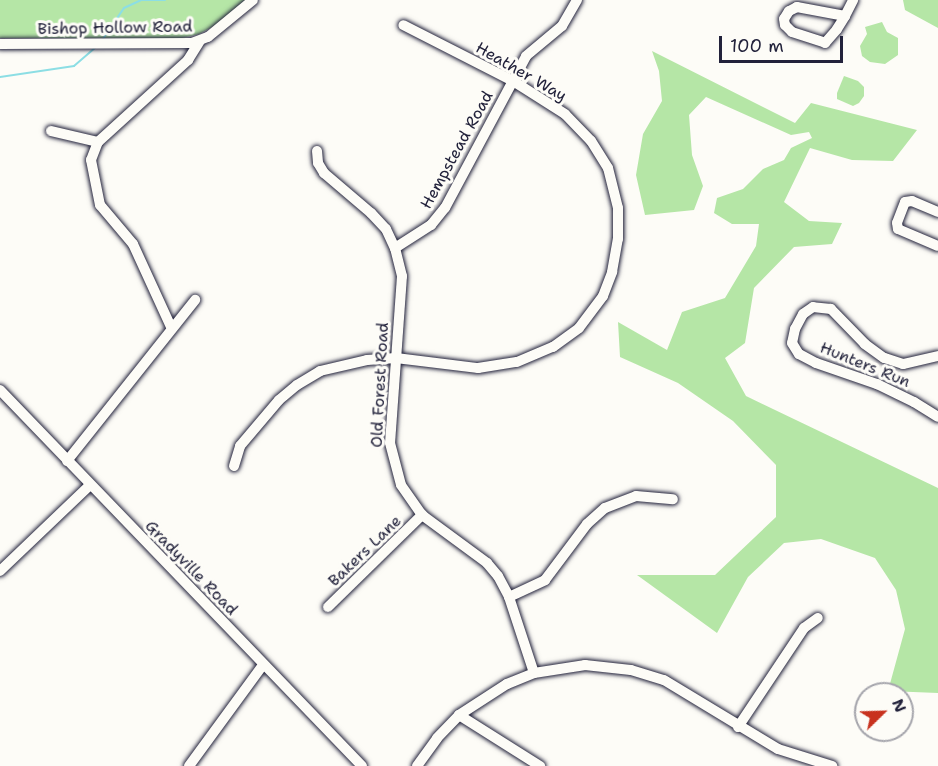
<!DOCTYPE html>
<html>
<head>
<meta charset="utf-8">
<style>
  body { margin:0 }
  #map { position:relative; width:938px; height:766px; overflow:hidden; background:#fdfcf7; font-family:"Shantell Sans",sans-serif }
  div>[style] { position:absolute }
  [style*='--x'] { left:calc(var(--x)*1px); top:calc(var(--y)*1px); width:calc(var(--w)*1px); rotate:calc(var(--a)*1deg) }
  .green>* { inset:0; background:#b5e6a6 }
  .stream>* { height:2px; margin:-1px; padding:0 1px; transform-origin:1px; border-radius:1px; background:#8cdee4 }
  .roads { filter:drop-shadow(0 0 2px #22223b) drop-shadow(0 0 2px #22223b) }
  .minor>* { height:10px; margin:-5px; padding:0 5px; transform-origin:5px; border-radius:5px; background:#fdfcf7 }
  span { translate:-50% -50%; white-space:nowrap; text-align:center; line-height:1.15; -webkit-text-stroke:6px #fdfcf7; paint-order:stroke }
  .street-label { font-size:16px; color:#22223b }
  .north { position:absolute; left:854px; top:682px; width:60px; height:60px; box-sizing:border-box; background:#fdfcf7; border:2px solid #a5a5ac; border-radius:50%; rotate:67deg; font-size:16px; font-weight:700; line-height:24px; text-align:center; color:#22223b }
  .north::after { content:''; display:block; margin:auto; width:21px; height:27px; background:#c8321e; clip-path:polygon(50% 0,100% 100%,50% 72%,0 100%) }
  .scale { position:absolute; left:719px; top:36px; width:124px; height:27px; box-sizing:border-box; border:3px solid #22223b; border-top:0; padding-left:8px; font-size:18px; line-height:21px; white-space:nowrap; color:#22223b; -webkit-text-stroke:4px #fdfcf7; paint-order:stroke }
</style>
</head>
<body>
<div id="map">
  <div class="green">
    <i style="clip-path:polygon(0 0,246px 0,214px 26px,199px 34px,182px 38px,0 38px)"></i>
    <i style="clip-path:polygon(903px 0,938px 0,938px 28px,905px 10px)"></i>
    <i style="clip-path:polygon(882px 22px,887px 32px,898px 38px,898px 55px,885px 64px,870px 62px,862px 56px,860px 46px,867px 34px,865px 27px)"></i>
    <i style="clip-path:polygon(652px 51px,795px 123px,811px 103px,917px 130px,893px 161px,852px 160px,810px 148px,784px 202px,809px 221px,842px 223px,832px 244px,794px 247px,754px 288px,745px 343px,725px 358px,746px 396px,938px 488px,938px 693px,888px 691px,905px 629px,896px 590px,875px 558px,821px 539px,784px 543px,748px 577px,717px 633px,637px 575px,715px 575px,776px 517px,776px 465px,733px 421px,678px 383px,620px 357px,618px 322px,667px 350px,682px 312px,725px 298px,756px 246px,759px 224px,732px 224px,714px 213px,717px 198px,743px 189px,763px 169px,784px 160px,791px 148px,812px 138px,809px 132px,791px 135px,706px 97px,689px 115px,692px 155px,703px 186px,694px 210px,645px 215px,636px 175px,643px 134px,662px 101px,659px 71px)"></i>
    <i style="clip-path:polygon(844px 76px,858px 81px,864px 87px,864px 96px,859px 103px,853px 106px,837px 99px,837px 93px)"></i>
  </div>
  <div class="stream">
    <i style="--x:103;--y:39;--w:37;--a:-56"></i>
    <i style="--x:124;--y:8;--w:19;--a:-25"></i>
    <i style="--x:141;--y:0;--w:24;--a:0"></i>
    <i style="--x:0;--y:77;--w:75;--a:-8.5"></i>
    <i style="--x:74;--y:66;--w:28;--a:-41"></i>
  </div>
  <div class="roads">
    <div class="minor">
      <i style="--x:845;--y:16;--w:49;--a:-169.4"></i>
      <i style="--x:797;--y:7;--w:9;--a:153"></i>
      <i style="--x:789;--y:11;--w:9;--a:122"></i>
      <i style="--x:784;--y:19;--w:6;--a:81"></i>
      <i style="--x:785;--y:25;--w:10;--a:45"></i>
      <i style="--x:792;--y:32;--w:35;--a:18"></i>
      <i style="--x:825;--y:43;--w:18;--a:-49"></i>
      <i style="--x:837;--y:29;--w:15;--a:-58"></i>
      <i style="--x:845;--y:16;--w:18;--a:-63"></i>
      <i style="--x:0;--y:44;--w:192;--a:-0.3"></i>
      <i style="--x:192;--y:43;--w:17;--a:-21"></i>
      <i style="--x:208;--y:37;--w:58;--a:-39.4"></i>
      <i style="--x:51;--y:131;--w:48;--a:13.2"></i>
      <i style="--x:317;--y:151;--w:12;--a:85"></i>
      <i style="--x:318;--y:163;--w:12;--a:59"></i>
      <i style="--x:324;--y:173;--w:62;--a:40.4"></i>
      <i style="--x:371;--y:213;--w:22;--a:47"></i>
      <i style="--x:386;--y:229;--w:21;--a:65"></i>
      <i style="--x:395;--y:248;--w:29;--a:76"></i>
      <i style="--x:402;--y:276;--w:167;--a:94.1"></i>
      <i style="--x:390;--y:443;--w:43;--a:75.3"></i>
      <i style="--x:401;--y:485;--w:37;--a:55"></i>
      <i style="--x:422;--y:515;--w:81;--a:36.4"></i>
      <i style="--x:487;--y:563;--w:17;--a:50"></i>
      <i style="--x:498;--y:576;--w:24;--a:62"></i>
      <i style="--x:509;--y:597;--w:80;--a:71.8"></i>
      <i style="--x:938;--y:212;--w:28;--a:-157"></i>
      <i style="--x:912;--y:201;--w:7;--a:172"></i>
      <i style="--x:905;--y:202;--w:22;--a:111"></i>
      <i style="--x:897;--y:223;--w:6;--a:81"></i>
      <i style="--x:898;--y:229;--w:43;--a:23"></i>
      <i style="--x:395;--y:248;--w:43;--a:-32.6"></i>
      <i style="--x:431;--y:225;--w:22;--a:-51"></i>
      <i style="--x:445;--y:208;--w:172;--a:-61.9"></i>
      <i style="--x:526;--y:56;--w:47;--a:-39.8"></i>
      <i style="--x:562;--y:26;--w:30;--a:-60"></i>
      <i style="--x:171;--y:327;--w:91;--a:-114.6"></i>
      <i style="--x:133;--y:244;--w:51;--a:-130.2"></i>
      <i style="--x:100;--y:205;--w:46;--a:-101.3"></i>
      <i style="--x:91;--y:160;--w:19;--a:-69"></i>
      <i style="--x:98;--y:142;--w:122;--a:-42.3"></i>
      <i style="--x:188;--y:60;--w:22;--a:-58"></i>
      <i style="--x:938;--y:356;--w:36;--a:167"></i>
      <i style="--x:903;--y:364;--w:20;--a:-162"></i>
      <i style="--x:884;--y:358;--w:24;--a:-144"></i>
      <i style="--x:865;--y:344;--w:49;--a:-134.2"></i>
      <i style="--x:831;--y:309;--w:18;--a:-174"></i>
      <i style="--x:813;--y:307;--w:12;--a:145"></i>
      <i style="--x:803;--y:314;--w:17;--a:118"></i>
      <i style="--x:795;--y:329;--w:14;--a:102"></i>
      <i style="--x:792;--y:343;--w:13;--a:58"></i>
      <i style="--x:799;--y:354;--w:19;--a:28"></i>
      <i style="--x:816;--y:363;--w:65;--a:19"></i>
      <i style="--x:877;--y:384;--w:41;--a:25.9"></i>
      <i style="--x:914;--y:402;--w:28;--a:32"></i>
      <i style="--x:0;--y:390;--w:522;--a:46.09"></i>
      <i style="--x:67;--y:461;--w:206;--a:-51.5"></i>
      <i style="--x:234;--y:466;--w:21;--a:-73"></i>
      <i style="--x:240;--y:446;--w:60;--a:-49.7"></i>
      <i style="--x:279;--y:400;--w:23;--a:-40"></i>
      <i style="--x:297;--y:385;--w:27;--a:-31"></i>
      <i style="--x:320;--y:371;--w:48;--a:-13.2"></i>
      <i style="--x:367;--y:360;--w:29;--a:-4"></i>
      <i style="--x:396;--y:358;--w:83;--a:7"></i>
      <i style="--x:478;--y:368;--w:39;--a:-9"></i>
      <i style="--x:517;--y:362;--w:39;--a:-23"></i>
      <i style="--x:553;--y:347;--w:32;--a:-36"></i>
      <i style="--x:579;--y:328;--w:40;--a:-53"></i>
      <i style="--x:603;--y:296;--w:26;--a:-69"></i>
      <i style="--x:612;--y:272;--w:34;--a:-80"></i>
      <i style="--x:618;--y:239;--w:31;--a:-90"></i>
      <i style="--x:618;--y:208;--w:41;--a:-104"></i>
      <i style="--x:608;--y:168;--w:32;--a:-122"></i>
      <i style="--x:591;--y:141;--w:37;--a:-134"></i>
      <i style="--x:565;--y:114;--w:62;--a:-147.6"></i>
      <i style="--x:513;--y:81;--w:123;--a:-153"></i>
      <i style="--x:0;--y:571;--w:124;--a:-43.7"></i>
      <i style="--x:509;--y:597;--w:40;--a:-25"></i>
      <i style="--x:545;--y:580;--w:70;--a:-53.1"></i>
      <i style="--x:587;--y:524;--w:24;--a:-42"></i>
      <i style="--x:605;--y:508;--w:33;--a:-21"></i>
      <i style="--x:636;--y:496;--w:37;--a:5"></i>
      <i style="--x:328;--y:607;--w:132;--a:-44.4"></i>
      <i style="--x:459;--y:715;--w:96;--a:32.2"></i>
      <i style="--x:738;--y:727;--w:119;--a:-56.3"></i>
      <i style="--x:804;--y:628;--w:17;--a:-36"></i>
      <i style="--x:189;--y:766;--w:125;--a:-53.8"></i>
      <i style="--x:417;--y:766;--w:34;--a:-54"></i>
      <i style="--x:437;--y:738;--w:32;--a:-46"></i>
      <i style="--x:459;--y:715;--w:57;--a:-32.9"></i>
      <i style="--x:507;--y:684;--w:29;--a:-22"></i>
      <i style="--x:534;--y:673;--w:52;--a:-8.9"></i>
      <i style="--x:585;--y:665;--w:46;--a:6.2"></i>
      <i style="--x:631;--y:670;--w:34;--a:17"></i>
      <i style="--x:664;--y:680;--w:133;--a:31.2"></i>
      <i style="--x:778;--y:749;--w:57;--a:17.5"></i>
    </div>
  </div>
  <div class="street-label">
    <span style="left:115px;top:28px;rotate:-1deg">Bishop Hollow Road</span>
    <span style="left:521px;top:72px;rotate:30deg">Heather Way</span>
    <span style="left:457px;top:150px;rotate:-61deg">Hempstead Road</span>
    <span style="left:865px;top:365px;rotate:22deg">Hunters Run</span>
    <span style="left:380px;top:385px;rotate:-87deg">Old Forest Road</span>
    <span style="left:365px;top:551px;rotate:-44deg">Bakers Lane</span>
    <span style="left:191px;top:568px;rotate:46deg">Gradyville Road</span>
  </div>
  <div class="north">N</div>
  <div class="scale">100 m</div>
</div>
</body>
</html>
